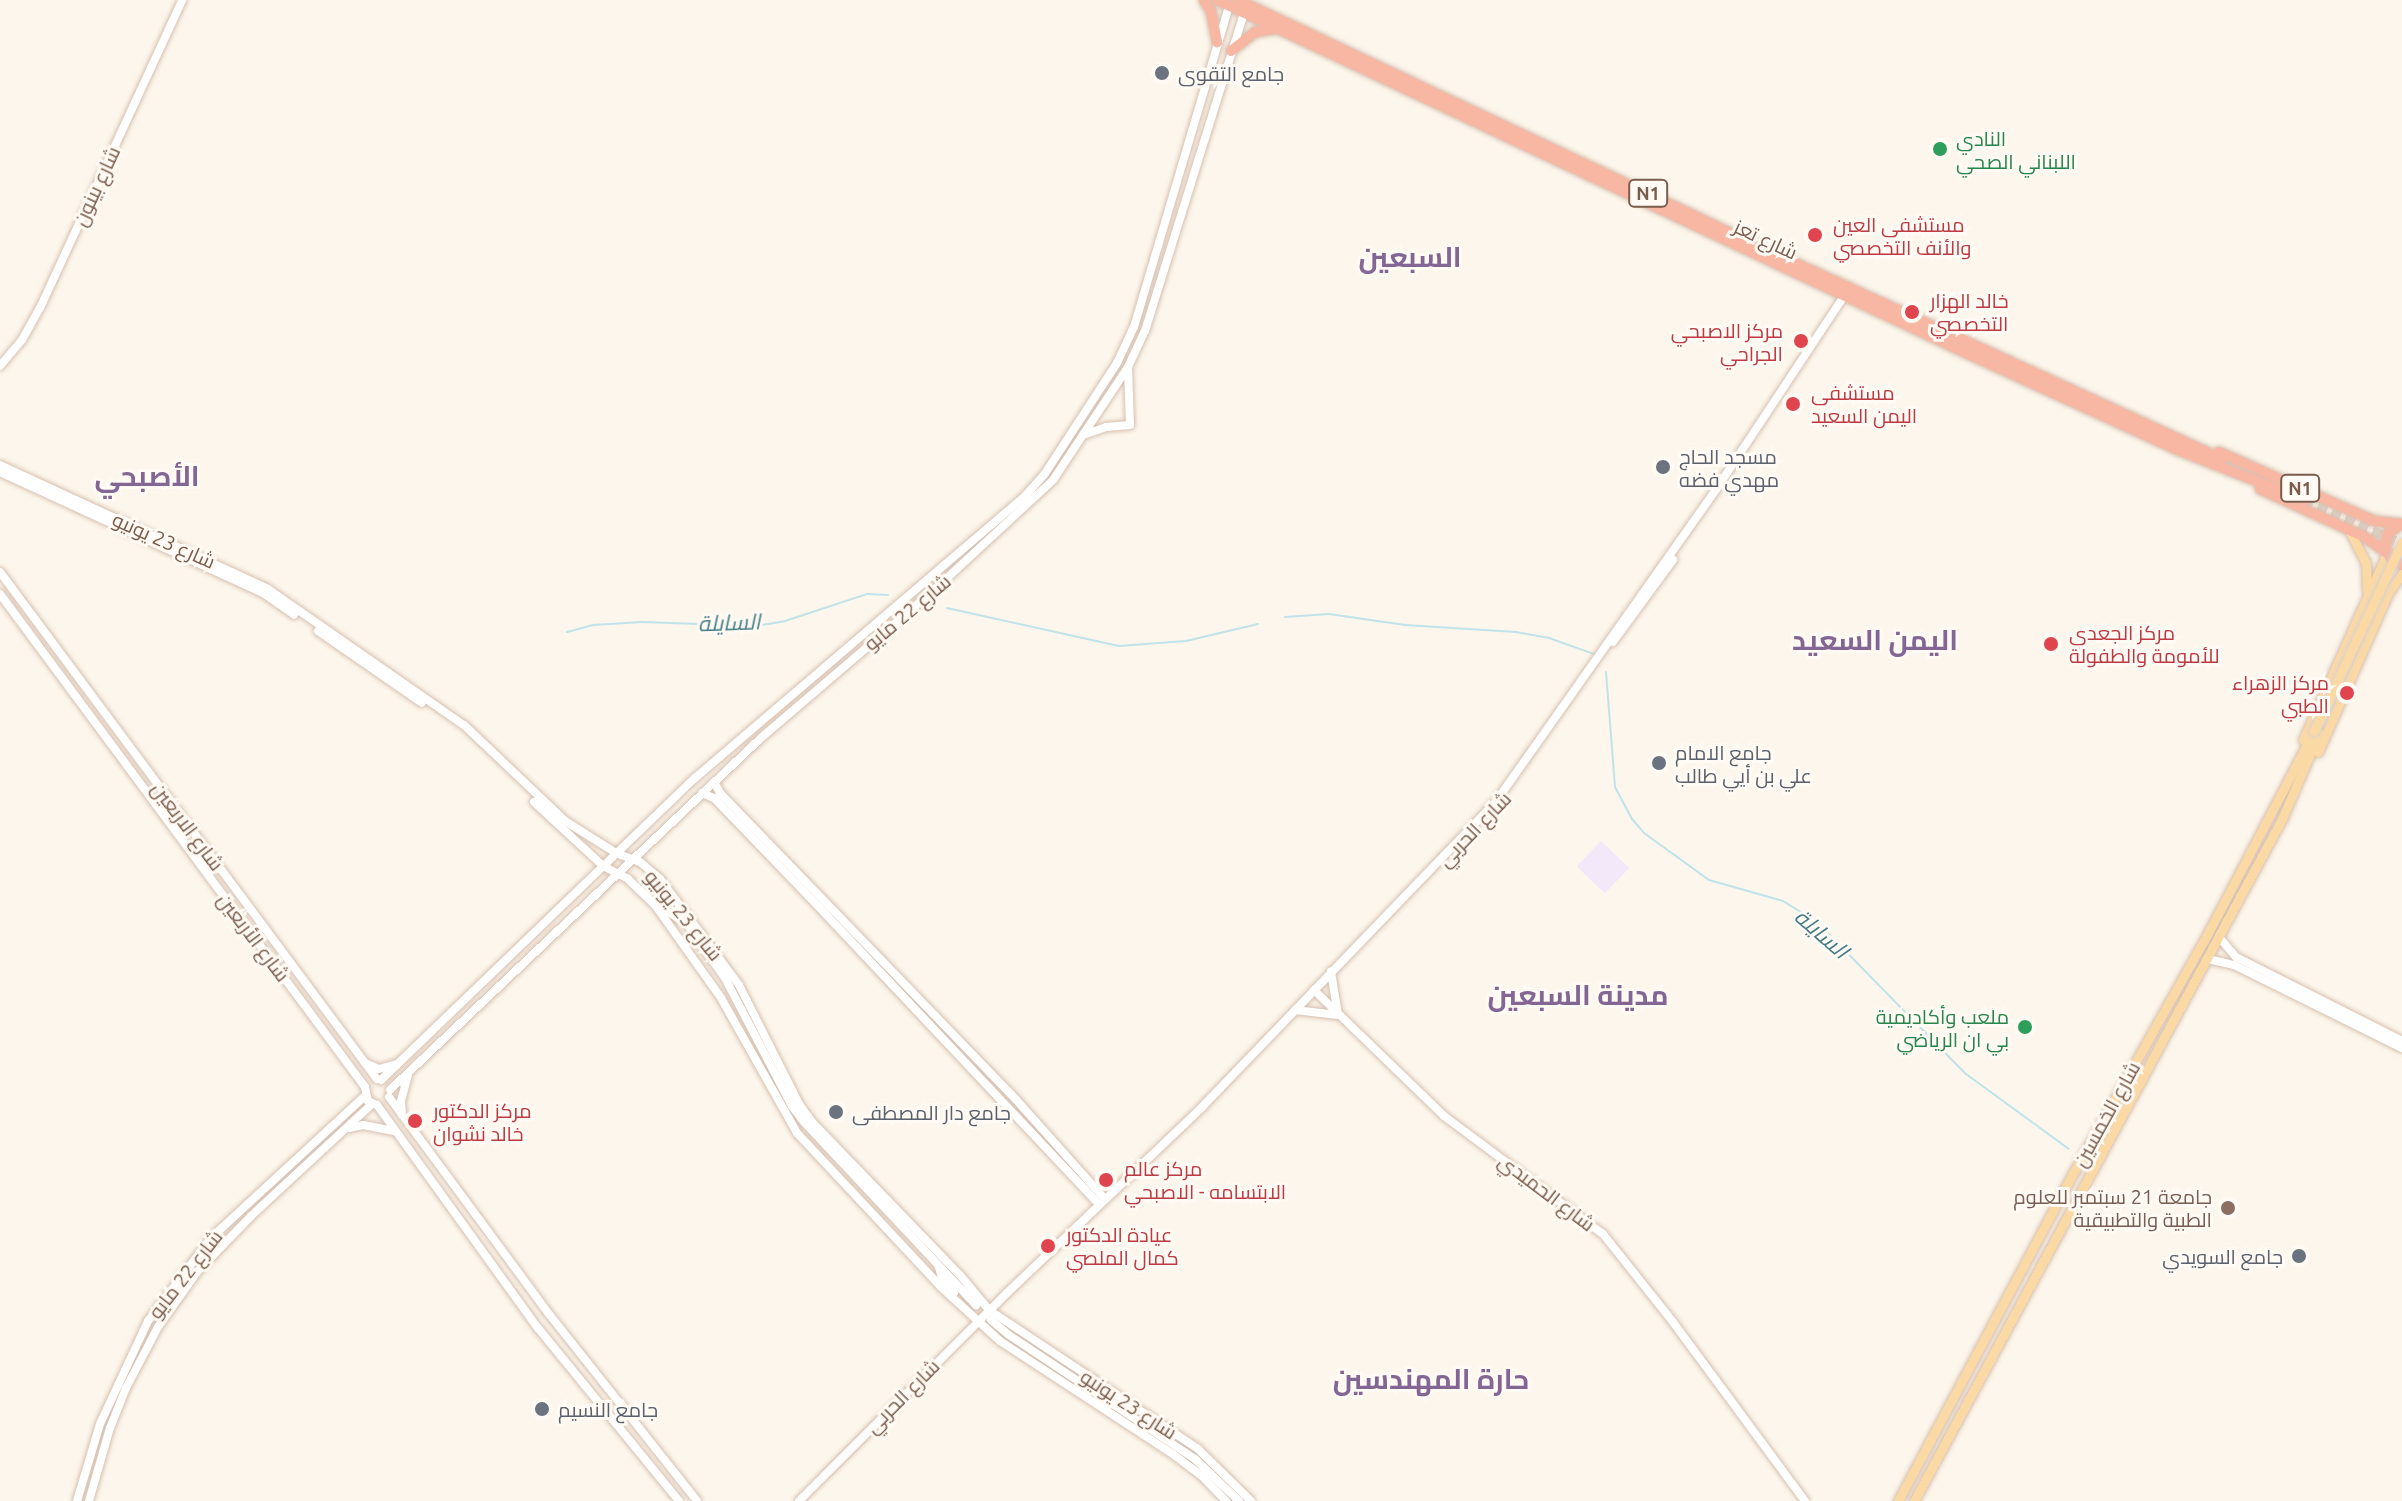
<!DOCTYPE html>
<html>
<head>
<meta charset="utf-8">
<style>
  body { margin:0 }
  #map { position:relative; width:2402px; height:1501px; overflow:hidden; background:#fdf6ec; font-family:Ubuntu,Cairo,sans-serif }
  div>[style] { position:absolute }
  [style*='--x'] { left:calc(var(--x)*1px); top:calc(var(--y)*1px); width:calc(var(--w)*1px); rotate:calc(var(--a)*1deg) }
  .education>* { inset:0; background:#f3e8fa; transform-origin:0 0 }
  .stream>* { height:2px; margin:-1px; padding:0 1px; transform-origin:1px; border-radius:1px; background:#bfe3e8 }
  .highway-tunnel>* { height:10px; margin-top:-5px; transform-origin:0; background:repeating-linear-gradient(90deg,#dcd0c4 0 10px,transparent 0 15px) }
  .roads { filter:drop-shadow(0 0 2px #d6c0b0) drop-shadow(0 0 2px #d6c0b0) }
  .secondary>* { height:8px; margin:-4px; padding:0 4px; transform-origin:4px; border-radius:4px; background:#fff }
  .primary>* { height:9px; margin:-4.5px; padding:0 4.5px; transform-origin:4.5px; border-radius:4.5px; background:#fbd9a5 }
  .highway>* { height:10px; margin:-5px; padding:0 5px; transform-origin:5px; border-radius:5px; background:#f7b7a3 }
  .bridges { filter:drop-shadow(0 0 2px #dad1cd) drop-shadow(0 0 2px #dad1cd) }
  .primary-bridge>* { height:9px; margin:-4.5px; padding:0 4.5px; transform-origin:4.5px; border-radius:4.5px; background:#fbd9a5 }
  .dots>* { width:22px; height:22px; translate:-50% -50%; box-sizing:border-box; border:4px solid #fffaf3; border-radius:50% }
  span { translate:-50% -50%; white-space:nowrap; text-align:center; line-height:1.15; -webkit-text-stroke:6px #fffaf3; paint-order:stroke }
  .shield-label span { padding:2px 6px; background:#fffaf3; border:2px solid; border-radius:6px; -webkit-text-stroke-width:0 }
  .shield-label { font-size:18px; color:#7a5c4d; font-weight:700 }
  .worship-label { font-size:20px; color:#5b616d }
  .left { translate:0 -50%; text-align:left }
  .right { translate:-100% -50%; text-align:right }
  .leisure-label { font-size:20px; color:#27864d }
  .street-label { font-size:20px; color:#7a5c4d }
  .health-label { font-size:20px; color:#be3a42 }
  .education-label { font-size:20px; color:#785e54 }
  .water-label { font-size:22px; color:#437c86; font-style:italic }
  .district-label { font-size:28px; color:#846695; font-weight:700 }
</style>
</head>
<body>
<div id="map">
  <div class="education">
    <i style="left:1601px;top:841px;width:39px;height:35px;rotate:44deg"></i>
  </div>
  <div class="stream">
    <i style="--x:947;--y:608;--w:176;--a:12.5"></i>
    <i style="--x:1119;--y:646;--w:67;--a:-4.3"></i>
    <i style="--x:1186;--y:641;--w:74;--a:-13.3"></i>
    <i style="--x:1285;--y:617;--w:44;--a:-3.9"></i>
    <i style="--x:1329;--y:614;--w:77;--a:8.2"></i>
    <i style="--x:1405;--y:625;--w:111;--a:3.6"></i>
    <i style="--x:1516;--y:632;--w:34;--a:10"></i>
    <i style="--x:1549;--y:638;--w:48;--a:19.6"></i>
    <i style="--x:567;--y:632;--w:27;--a:-15"></i>
    <i style="--x:593;--y:625;--w:49;--a:-3.5"></i>
    <i style="--x:642;--y:622;--w:113;--a:2"></i>
    <i style="--x:755;--y:626;--w:30;--a:-9"></i>
    <i style="--x:785;--y:621;--w:86;--a:-18.2"></i>
    <i style="--x:867;--y:594;--w:21;--a:3"></i>
    <i style="--x:1606;--y:672;--w:115;--a:85.5"></i>
    <i style="--x:1615;--y:787;--w:36;--a:62"></i>
    <i style="--x:1632;--y:819;--w:18;--a:49"></i>
    <i style="--x:1644;--y:833;--w:80;--a:35.9"></i>
    <i style="--x:1709;--y:880;--w:77;--a:15.8"></i>
    <i style="--x:1783;--y:901;--w:40;--a:32"></i>
    <i style="--x:1817;--y:922;--w:213;--a:45.6"></i>
    <i style="--x:1966;--y:1074;--w:127;--a:36.1"></i>
  </div>
  <div class="highway-tunnel">
    <i style="--x:2304;--y:500;--w:107;--a:24.2"></i>
  </div>
  <div class="roads">
    <div class="secondary">
      <i style="--x:0;--y:366;--w:34;--a:-50"></i>
      <i style="--x:22;--y:340;--w:37;--a:-61"></i>
      <i style="--x:40;--y:308;--w:339;--a:-65.2"></i>
      <i style="--x:1083;--y:435;--w:24;--a:-19"></i>
      <i style="--x:1106;--y:427;--w:24;--a:-5"></i>
      <i style="--x:1130;--y:425;--w:57;--a:-92"></i>
      <i style="--x:0;--y:465;--w:295;--a:24.8"></i>
      <i style="--x:268;--y:589;--w:239;--a:34.8"></i>
      <i style="--x:464;--y:725;--w:139;--a:43.5"></i>
      <i style="--x:565;--y:821;--w:60;--a:32.1"></i>
      <i style="--x:616;--y:853;--w:26;--a:21"></i>
      <i style="--x:640;--y:862;--w:26;--a:40"></i>
      <i style="--x:660;--y:879;--w:132;--a:53.3"></i>
      <i style="--x:739;--y:985;--w:133;--a:63.2"></i>
      <i style="--x:799;--y:1104;--w:24;--a:54"></i>
      <i style="--x:813;--y:1123;--w:211;--a:46"></i>
      <i style="--x:960;--y:1275;--w:45;--a:50.4"></i>
      <i style="--x:989;--y:1310;--w:251;--a:33.6"></i>
      <i style="--x:1198;--y:1449;--w:74;--a:44.5"></i>
      <i style="--x:0;--y:472;--w:289;--a:24.7"></i>
      <i style="--x:263;--y:593;--w:38;--a:35"></i>
      <i style="--x:0;--y:572;--w:632;--a:53.37"></i>
      <i style="--x:0;--y:594;--w:613;--a:53.49"></i>
      <i style="--x:318;--y:631;--w:126;--a:34.7"></i>
      <i style="--x:1613;--y:642;--w:102;--a:-53.8"></i>
      <i style="--x:714;--y:782;--w:13;--a:61"></i>
      <i style="--x:720;--y:793;--w:419;--a:46"></i>
      <i style="--x:1011;--y:1094;--w:138;--a:48.2"></i>
      <i style="--x:702;--y:793;--w:13;--a:23"></i>
      <i style="--x:714;--y:798;--w:150;--a:46.1"></i>
      <i style="--x:818;--y:906;--w:407;--a:46.7"></i>
      <i style="--x:534;--y:802;--w:94;--a:42.8"></i>
      <i style="--x:603;--y:866;--w:28;--a:27"></i>
      <i style="--x:628;--y:879;--w:37;--a:44"></i>
      <i style="--x:655;--y:905;--w:114;--a:54.6"></i>
      <i style="--x:721;--y:998;--w:155;--a:60.6"></i>
      <i style="--x:797;--y:1133;--w:211;--a:46.9"></i>
      <i style="--x:941;--y:1287;--w:80;--a:42.5"></i>
      <i style="--x:1000;--y:1341;--w:208;--a:33.2"></i>
      <i style="--x:1174;--y:1455;--w:35;--a:37"></i>
      <i style="--x:1202;--y:1476;--w:35;--a:46"></i>
      <i style="--x:657;--y:905;--w:31;--a:32"></i>
      <i style="--x:677;--y:910;--w:83;--a:54.8"></i>
      <i style="--x:725;--y:978;--w:144;--a:62.4"></i>
      <i style="--x:792;--y:1106;--w:21;--a:53"></i>
      <i style="--x:805;--y:1123;--w:250;--a:46.8"></i>
      <i style="--x:2219;--y:937;--w:26;--a:50"></i>
      <i style="--x:2236;--y:957;--w:186;--a:26.8"></i>
      <i style="--x:2208;--y:959;--w:27;--a:13"></i>
      <i style="--x:2234;--y:965;--w:187;--a:26.3"></i>
      <i style="--x:1314;--y:990;--w:181;--a:44.1"></i>
      <i style="--x:1444;--y:1116;--w:198;--a:36.6"></i>
      <i style="--x:1603;--y:1234;--w:112;--a:51.5"></i>
      <i style="--x:1673;--y:1322;--w:222;--a:53.6"></i>
      <i style="--x:1295;--y:1010;--w:43;--a:6.6"></i>
      <i style="--x:1338;--y:1015;--w:44;--a:-99.2"></i>
      <i style="--x:365;--y:1063;--w:15;--a:23"></i>
      <i style="--x:379;--y:1069;--w:19;--a:-16"></i>
      <i style="--x:381;--y:1080;--w:436;--a:-43.9"></i>
      <i style="--x:695;--y:778;--w:434;--a:-40.5"></i>
      <i style="--x:1025;--y:496;--w:28;--a:-48"></i>
      <i style="--x:1044;--y:475;--w:134;--a:-56.9"></i>
      <i style="--x:1117;--y:363;--w:40;--a:-65"></i>
      <i style="--x:1134;--y:327;--w:334;--a:-73.5"></i>
      <i style="--x:365;--y:1087;--w:14;--a:78"></i>
      <i style="--x:368;--y:1101;--w:10;--a:24"></i>
      <i style="--x:377;--y:1105;--w:275;--a:54.2"></i>
      <i style="--x:538;--y:1328;--w:223;--a:50.8"></i>
      <i style="--x:390;--y:1090;--w:513;--a:-43.5"></i>
      <i style="--x:762;--y:737;--w:228;--a:-40.5"></i>
      <i style="--x:935;--y:589;--w:161;--a:-42.7"></i>
      <i style="--x:1053;--y:480;--w:136;--a:-56.4"></i>
      <i style="--x:1128;--y:367;--w:40;--a:-65"></i>
      <i style="--x:1145;--y:331;--w:333;--a:-72.7"></i>
      <i style="--x:389;--y:1097;--w:270;--a:53.6"></i>
      <i style="--x:549;--y:1314;--w:238;--a:51.6"></i>
      <i style="--x:402;--y:1115;--w:14;--a:-94"></i>
      <i style="--x:401;--y:1101;--w:28;--a:-75"></i>
      <i style="--x:349;--y:1128;--w:14;--a:-12"></i>
      <i style="--x:363;--y:1125;--w:33;--a:11"></i>
      <i style="--x:939;--y:1267;--w:11;--a:75"></i>
      <i style="--x:942;--y:1278;--w:19;--a:51"></i>
      <i style="--x:991;--y:1320;--w:23;--a:40"></i>
      <i style="--x:1009;--y:1335;--w:224;--a:33.7"></i>
      <i style="--x:1195;--y:1459;--w:61;--a:43.7"></i>
      <i style="--x:77;--y:1501;--w:80;--a:-73.4"></i>
      <i style="--x:100;--y:1424;--w:114;--a:-65"></i>
      <i style="--x:148;--y:1321;--w:106;--a:-52.7"></i>
      <i style="--x:212;--y:1237;--w:208;--a:-42.7"></i>
      <i style="--x:89;--y:1501;--w:76;--a:-74"></i>
      <i style="--x:110;--y:1428;--w:43;--a:-68.2"></i>
      <i style="--x:126;--y:1388;--w:69;--a:-62.3"></i>
      <i style="--x:158;--y:1327;--w:67;--a:-54.7"></i>
      <i style="--x:197;--y:1272;--w:78;--a:-46"></i>
      <i style="--x:251;--y:1216;--w:165;--a:-42.8"></i>
      <i style="--x:799;--y:1501;--w:294;--a:-45"></i>
      <i style="--x:1007;--y:1293;--w:269;--a:-43.6"></i>
      <i style="--x:1202;--y:1107;--w:426;--a:-46.1"></i>
      <i style="--x:1497;--y:800;--w:382;--a:-54.8"></i>
      <i style="--x:1717;--y:488;--w:230;--a:-56.5"></i>
    </div>
    <div class="primary">
      <i style="--x:2349;--y:530;--w:37;--a:63"></i>
      <i style="--x:2366;--y:563;--w:27;--a:88"></i>
      <i style="--x:2303;--y:740;--w:205;--a:-65.8"></i>
      <i style="--x:2318;--y:752;--w:174;--a:-66.2"></i>
      <i style="--x:2388;--y:593;--w:24;--a:-54"></i>
      <i style="--x:1898;--y:1501;--w:375;--a:-61.9"></i>
      <i style="--x:2075;--y:1170;--w:272;--a:-60.7"></i>
      <i style="--x:2208;--y:933;--w:228;--a:-62.3"></i>
      <i style="--x:1914;--y:1501;--w:775;--a:-61.65"></i>
      <i style="--x:2282;--y:819;--w:94;--a:-66.7"></i>
    </div>
    <div class="highway">
      <i style="--x:1204;--y:0;--w:13;--a:58"></i>
      <i style="--x:1211;--y:11;--w:32;--a:79"></i>
      <i style="--x:1217;--y:0;--w:824;--a:25.23"></i>
      <i style="--x:1962;--y:351;--w:238;--a:24.6"></i>
      <i style="--x:2178;--y:450;--w:136;--a:21.6"></i>
      <i style="--x:1238;--y:0;--w:559;--a:25.33"></i>
      <i style="--x:1743;--y:239;--w:527;--a:24.67"></i>
      <i style="--x:1231;--y:51;--w:31;--a:-38"></i>
      <i style="--x:1255;--y:32;--w:19;--a:-9"></i>
      <i style="--x:2219;--y:452;--w:170;--a:24"></i>
      <i style="--x:2374;--y:521;--w:28;--a:6"></i>
      <i style="--x:2260;--y:489;--w:115;--a:24.6"></i>
      <i style="--x:2365;--y:537;--w:27;--a:36"></i>
      <i style="--x:2400;--y:525;--w:14;--a:146"></i>
      <i style="--x:2388;--y:533;--w:11;--a:105"></i>
      <i style="--x:2385;--y:544;--w:15;--a:70"></i>
      <i style="--x:2390;--y:558;--w:14;--a:30"></i>
    </div>
  </div>
  <div class="bridges">
    <div class="primary-bridge">
      <i style="--x:2314;--y:731;--w:208;--a:-65"></i>
    </div>
  </div>
  <div class="dots">
    <i style="left:1162px;top:73px;background:#6b7280"></i>
    <i style="left:1940px;top:149px;background:#2e9e5b"></i>
    <i style="left:1815px;top:235px;background:#e0444e"></i>
    <i style="left:1912px;top:312px;background:#e0444e"></i>
    <i style="left:1801px;top:341px;background:#e0444e"></i>
    <i style="left:1793px;top:404px;background:#e0444e"></i>
    <i style="left:1663px;top:467px;background:#6b7280"></i>
    <i style="left:2051px;top:644px;background:#e0444e"></i>
    <i style="left:2347px;top:693px;background:#e0444e"></i>
    <i style="left:1659px;top:763px;background:#6b7280"></i>
    <i style="left:2025px;top:1027px;background:#2e9e5b"></i>
    <i style="left:836px;top:1112px;background:#6b7280"></i>
    <i style="left:415px;top:1121px;background:#e0444e"></i>
    <i style="left:1106px;top:1180px;background:#e0444e"></i>
    <i style="left:2228px;top:1208px;background:#8d6e63"></i>
    <i style="left:1048px;top:1246px;background:#e0444e"></i>
    <i style="left:2299px;top:1256px;background:#6b7280"></i>
    <i style="left:542px;top:1409px;background:#6b7280"></i>
  </div>
  <div class="shield-label">
    <span style="left:1648px;top:193px">N1</span>
    <span style="left:2300px;top:488px">N1</span>
  </div>
  <div class="worship-label">
    <span class="left" style="left:1178px;top:73px">جامع التقوى</span>
    <span class="left" style="left:1679px;top:468px">مسجد الحاج<br>مهدي فضه</span>
    <span class="left" style="left:1675px;top:764px">جامع الامام<br>علي بن أيي طالب</span>
    <span class="left" style="left:852px;top:1112px">جامع دار المصطفى</span>
    <span class="right" style="left:2283px;top:1256px">جامع السويدي</span>
    <span class="left" style="left:558px;top:1409px">جامع النسيم</span>
  </div>
  <div class="leisure-label">
    <span class="left" style="left:1956px;top:150px">النادي<br>اللبناني الصحي</span>
    <span class="right" style="left:2009px;top:1028px">ملعب وأكاديمية<br>بي ان الرياضي</span>
  </div>
  <div class="street-label">
    <span style="left:96px;top:186px;rotate:-65deg">شارع بينون</span>
    <span style="left:1766px;top:239px;rotate:25deg">شارع تعز</span>
    <span style="left:164px;top:540px;rotate:24deg">شارع 23 يونيو</span>
    <span style="left:907px;top:612px;rotate:-40deg">شارع 22 مايو</span>
    <span style="left:188px;top:826px;rotate:53deg">شارع الاربعين</span>
    <span style="left:1474px;top:829px;rotate:-46deg">شارع الحربي</span>
    <span style="left:684px;top:915px;rotate:51deg">شارع 23 يونيو</span>
    <span style="left:254px;top:937px;rotate:53deg">شارع الأربعين</span>
    <span style="left:2106px;top:1114px;rotate:-61deg">شارع الخمسين</span>
    <span style="left:1547px;top:1192px;rotate:37deg">شارع الحميدي</span>
    <span style="left:185px;top:1274px;rotate:-52deg">شارع 22 مايو</span>
    <span style="left:902px;top:1396px;rotate:-45deg">شارع الحربي</span>
    <span style="left:1129px;top:1404px;rotate:33deg">شارع 23 يونيو</span>
  </div>
  <div class="health-label">
    <span class="left" style="left:1833px;top:236px">مستشفى العين<br>والأنف التخصصي</span>
    <span class="left" style="left:1930px;top:312px">خالد الهزار<br>التخصصي</span>
    <span class="right" style="left:1783px;top:342px">مركز الاصبحي<br>الجراحي</span>
    <span class="left" style="left:1811px;top:404px">مستشفى<br>اليمن السعيد</span>
    <span class="left" style="left:2069px;top:644px">مركز الجعدي<br>للأمومة والطفولة</span>
    <span class="right" style="left:2329px;top:694px">مركز الزهراء<br>الطبي</span>
    <span class="left" style="left:433px;top:1122px">مركز الدكتور<br>خالد نشوان</span>
    <span class="left" style="left:1124px;top:1180px">مركز عالم<br>الابتسامه - الاصبحي</span>
    <span class="left" style="left:1066px;top:1246px">عيادة الدكتور<br>كمال الملصي</span>
  </div>
  <div class="education-label">
    <span class="right" style="left:2212px;top:1208px">جامعة 21 سبتمبر للعلوم<br>الطبية والتطبيقية</span>
  </div>
  <div class="water-label">
    <span style="left:729px;top:622px;rotate:-2deg">السايلة</span>
    <span style="left:1822px;top:933px;rotate:41deg">السايلة</span>
  </div>
  <div class="district-label">
    <span style="left:1410px;top:257px">السبعين</span>
    <span style="left:147px;top:476px">الأصبحي</span>
    <span style="left:1875px;top:640px">اليمن السعيد</span>
    <span style="left:1578px;top:995px">مدينة السبعين</span>
    <span style="left:1431px;top:1379px">حارة المهندسين</span>
  </div>
</div>
</body>
</html>
